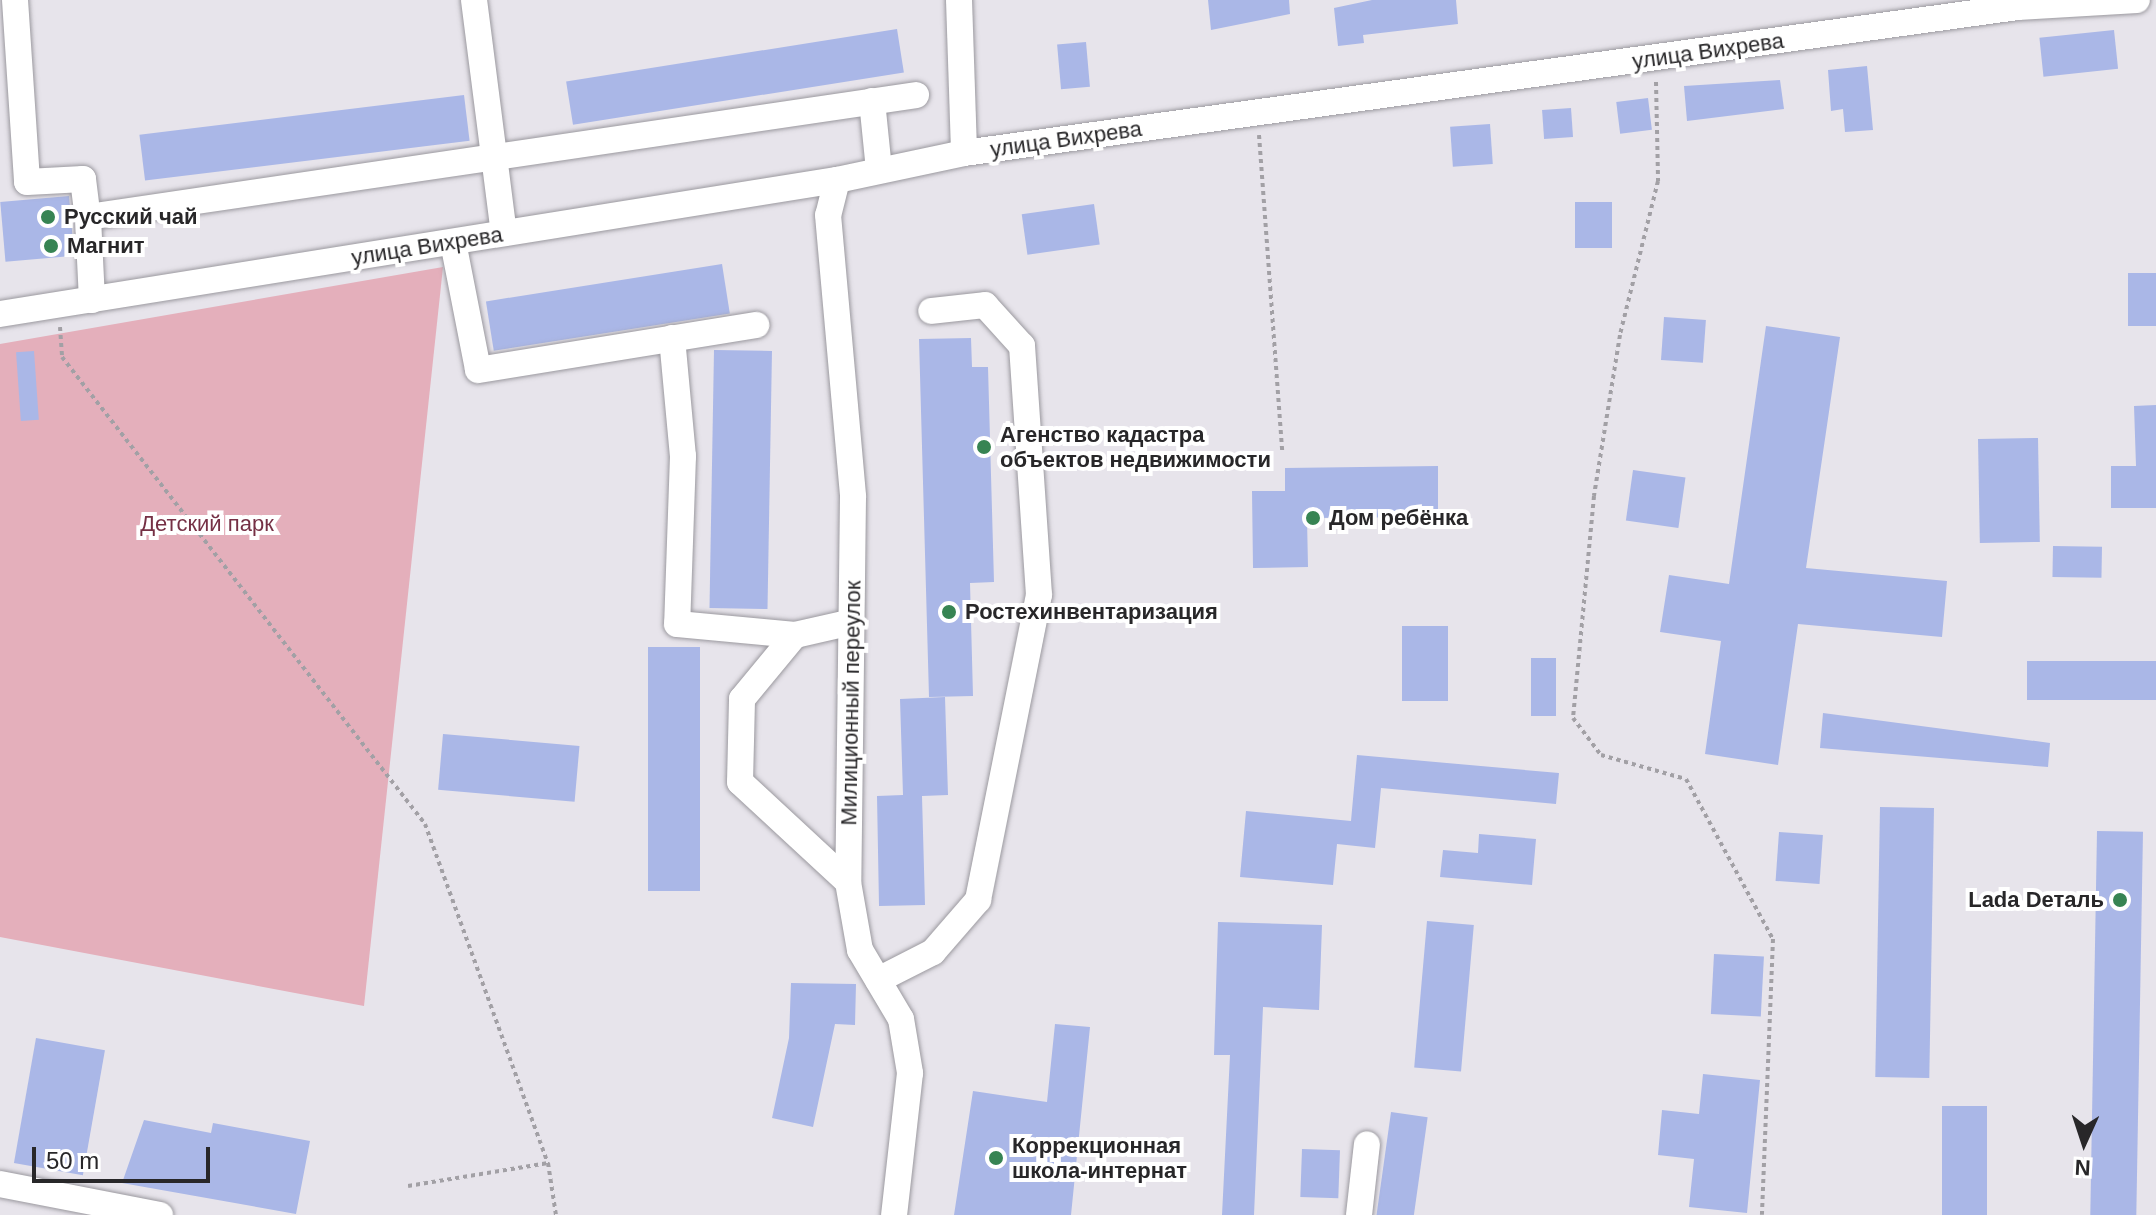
<!DOCTYPE html>
<html>
<head>
<meta charset="utf-8">
<style>
  body { margin:0 }
  #map { position:relative; width:2156px; height:1215px; overflow:hidden; background:#e7e4eb; font-family:Arial,sans-serif }
  div>[style] { position:absolute }
  [style*='--x'] { left:calc(var(--x)*1px); top:calc(var(--y)*1px); width:calc(var(--w)*1px); rotate:calc(var(--a)*1deg) }
  .green>* { inset:0; background:#e4afbb }
  .building>* { inset:0; background:#aab7e7; transform-origin:0 0 }
  .path>* { height:4px; margin-top:-2px; transform-origin:0; background:repeating-linear-gradient(90deg,#a2a0a5 0 4px,transparent 0 8px) }
  .roads { filter:drop-shadow(0 0 2px #9b999f) drop-shadow(0 0 2px #9b999f) }
  .minor>* { height:26px; margin:-13px; padding:0 13px; transform-origin:13px; border-radius:13px; background:#fff }
  .dots>* { width:22px; height:22px; translate:-50% -50%; box-sizing:border-box; border:4px solid #fff; border-radius:50% }
  span { translate:-50% -50%; white-space:nowrap; text-align:center; line-height:1.15; -webkit-text-stroke:8px #fff; paint-order:stroke }
  .street-label { font-size:22px; color:#282729 }
  .poi-label { font-size:22px; color:#282729; font-weight:700 }
  .left { translate:0 -50%; text-align:left }
  .right { translate:-100% -50%; text-align:right }
  .park-label { font-size:22px; color:#753045 }
  .north { position:absolute; left:2044px; top:1103px; width:80px; height:80px; -webkit-text-stroke:6px #fff; paint-order:stroke; rotate:183deg; font-size:22px; font-weight:700; line-height:32px; text-align:center; color:#282729 }
  .north::after { content:''; display:block; margin:auto; width:28px; height:36px; background:#282729; clip-path:polygon(50% 0,100% 100%,50% 72%,0 100%) }
  .scale { position:absolute; left:32px; top:1147px; width:178px; height:36px; box-sizing:border-box; border:4px solid #282729; border-top:0; padding-left:10px; font-size:24px; line-height:28px; white-space:nowrap; color:#282729; -webkit-text-stroke:6px #fff; paint-order:stroke }
</style>
</head>
<body>
<div id="map">
  <div class="green">
    <i style="clip-path:polygon(443px 267px,364px 1006px,0 937px,0 344px)"></i>
  </div>
  <div class="building">
    <i style="clip-path:polygon(1208px 0,1289px 0,1290px 14px,1211px 30px)"></i>
    <i style="clip-path:polygon(1372px 0,1456px 0,1458px 24px,1363px 35px,1364px 43px,1338px 46px,1334px 8px)"></i>
    <i style="left:897px;top:29px;width:44px;height:335px;rotate:81deg"></i>
    <i style="left:2114px;top:30px;width:39px;height:75px;rotate:84deg"></i>
    <i style="left:1086px;top:42px;width:45px;height:29px;rotate:85deg"></i>
    <i style="clip-path:polygon(1867px 66px,1873px 130px,1845px 132px,1843px 109px,1831px 111px,1828px 70px)"></i>
    <i style="clip-path:polygon(1780px 80px,1784px 109px,1687px 121px,1684px 86px)"></i>
    <i style="left:464px;top:95px;width:46px;height:327px;rotate:83deg"></i>
    <i style="left:1648px;top:98px;width:32px;height:32px;rotate:83deg"></i>
    <i style="left:1571px;top:108px;width:29px;height:29px;rotate:86deg"></i>
    <i style="left:1490px;top:124px;width:40px;height:40px;rotate:86deg"></i>
    <i style="left:69px;top:196px;width:60px;height:69px;rotate:85deg"></i>
    <i style="left:1575px;top:202px;width:37px;height:46px"></i>
    <i style="left:1094px;top:204px;width:41px;height:73px;rotate:82deg"></i>
    <i style="left:722px;top:264px;width:50px;height:239px;rotate:81deg"></i>
    <i style="left:2156px;top:273px;width:53px;height:28px;rotate:90deg"></i>
    <i style="left:1664px;top:317px;width:42px;height:43px;rotate:4deg"></i>
    <i style="clip-path:polygon(1766px 326px,1840px 337px,1806px 568px,1947px 581px,1942px 637px,1798px 624px,1778px 765px,1705px 754px,1721px 641px,1660px 632px,1669px 575px,1729px 584px)"></i>
    <i style="clip-path:polygon(971px 338px,972px 367px,988px 367px,994px 582px,970px 583px,973px 696px,929px 697px,919px 339px)"></i>
    <i style="left:714px;top:350px;width:58px;height:258px;rotate:1deg"></i>
    <i style="left:34px;top:351px;width:69px;height:18px;rotate:86deg"></i>
    <i style="clip-path:polygon(2156px 405px,2156px 508px,2111px 508px,2111px 466px,2136px 466px,2134px 406px)"></i>
    <i style="left:2038px;top:438px;width:104px;height:60px;rotate:89deg"></i>
    <i style="clip-path:polygon(1438px 466px,1438px 517px,1307px 518px,1308px 567px,1253px 568px,1252px 491px,1285px 491px,1285px 468px)"></i>
    <i style="left:1633px;top:470px;width:53px;height:51px;rotate:8deg"></i>
    <i style="left:2053px;top:546px;width:49px;height:31px;rotate:1deg"></i>
    <i style="left:1402px;top:626px;width:46px;height:75px"></i>
    <i style="left:648px;top:647px;width:52px;height:244px"></i>
    <i style="left:1531px;top:658px;width:25px;height:58px"></i>
    <i style="left:2027px;top:661px;width:129px;height:39px"></i>
    <i style="clip-path:polygon(945px 697px,948px 795px,922px 796px,925px 905px,879px 906px,877px 796px,903px 795px,900px 699px)"></i>
    <i style="clip-path:polygon(1823px 713px,2050px 743px,2048px 767px,1820px 748px)"></i>
    <i style="left:443px;top:734px;width:137px;height:56px;rotate:5deg"></i>
    <i style="clip-path:polygon(1357px 755px,1559px 773px,1556px 804px,1381px 788px,1375px 848px,1337px 844px,1333px 885px,1240px 877px,1246px 811px,1351px 821px)"></i>
    <i style="left:1880px;top:807px;width:54px;height:270px;rotate:1deg"></i>
    <i style="left:2097px;top:831px;width:46px;height:384px;rotate:1deg"></i>
    <i style="left:1779px;top:832px;width:44px;height:49px;rotate:4deg"></i>
    <i style="clip-path:polygon(1479px 834px,1536px 839px,1532px 885px,1440px 877px,1443px 850px,1478px 853px)"></i>
    <i style="left:1427px;top:921px;width:47px;height:147px;rotate:5deg"></i>
    <i style="clip-path:polygon(1218px 922px,1322px 925px,1319px 1010px,1263px 1007px,1254px 1215px,1222px 1215px,1230px 1055px,1214px 1055px)"></i>
    <i style="left:1714px;top:954px;width:50px;height:60px;rotate:3deg"></i>
    <i style="clip-path:polygon(791px 983px,856px 984px,855px 1025px,835px 1024px,813px 1127px,772px 1118px,789px 1038px)"></i>
    <i style="clip-path:polygon(1055px 1024px,1090px 1027px,1071px 1215px,954px 1215px,973px 1091px,1047px 1102px)"></i>
    <i style="left:36px;top:1038px;width:70px;height:127px;rotate:10deg"></i>
    <i style="clip-path:polygon(1703px 1074px,1760px 1080px,1747px 1213px,1689px 1207px,1694px 1159px,1658px 1155px,1662px 1110px,1699px 1114px)"></i>
    <i style="left:1942px;top:1106px;width:45px;height:109px"></i>
    <i style="left:1391px;top:1112px;width:37px;height:104px;rotate:8deg"></i>
    <i style="clip-path:polygon(144px 1120px,211px 1133px,213px 1123px,310px 1141px,296px 1214px,122px 1183px)"></i>
    <i style="left:1302px;top:1149px;width:38px;height:48px;rotate:2deg"></i>
  </div>
  <div class="path">
    <i style="--x:1656;--y:82;--w:99;--a:88.8"></i>
    <i style="--x:1658;--y:181;--w:159;--a:103.9"></i>
    <i style="--x:1620;--y:335;--w:163;--a:99.2"></i>
    <i style="--x:1594;--y:496;--w:223;--a:95.4"></i>
    <i style="--x:1573;--y:718;--w:46;--a:52.9"></i>
    <i style="--x:1601;--y:755;--w:88;--a:15.8"></i>
    <i style="--x:1686;--y:779;--w:182;--a:61.5"></i>
    <i style="--x:1773;--y:939;--w:276;--a:92.3"></i>
    <i style="--x:1259;--y:135;--w:317;--a:85.8"></i>
    <i style="--x:60;--y:327;--w:30;--a:86"></i>
    <i style="--x:62;--y:357;--w:591;--a:52.14"></i>
    <i style="--x:425;--y:824;--w:361;--a:70.1"></i>
    <i style="--x:408;--y:1186;--w:142;--a:-9.3"></i>
    <i style="--x:548;--y:1163;--w:53;--a:81.3"></i>
  </div>
  <div class="roads">
    <div class="minor">
      <i style="--x:15;--y:0;--w:182;--a:86.2"></i>
      <i style="--x:27;--y:182;--w:56;--a:-3.1"></i>
      <i style="--x:83;--y:179;--w:38;--a:83"></i>
      <i style="--x:474;--y:0;--w:235;--a:82.7"></i>
      <i style="--x:959;--y:0;--w:153;--a:88.1"></i>
      <i style="--x:872;--y:101;--w:69;--a:84.2"></i>
      <i style="--x:837;--y:180;--w:36;--a:104"></i>
      <i style="--x:828;--y:215;--w:283;--a:84.9"></i>
      <i style="--x:853;--y:497;--w:385;--a:90.7"></i>
      <i style="--x:848;--y:882;--w:69;--a:80"></i>
      <i style="--x:860;--y:950;--w:80;--a:59.3"></i>
      <i style="--x:901;--y:1019;--w:55;--a:80.5"></i>
      <i style="--x:910;--y:1073;--w:143;--a:96.4"></i>
      <i style="--x:453;--y:242;--w:130;--a:78.9"></i>
      <i style="--x:478;--y:370;--w:282;--a:-9.2"></i>
      <i style="--x:92;--y:300;--w:83;--a:-92.8"></i>
      <i style="--x:88;--y:217;--w:837;--a:-8.38"></i>
      <i style="--x:0;--y:314;--w:848;--a:-9.1"></i>
      <i style="--x:837;--y:180;--w:130;--a:-12"></i>
      <i style="--x:964;--y:153;--w:1064;--a:-7.89"></i>
      <i style="--x:2018;--y:7;--w:119;--a:-3.4"></i>
      <i style="--x:672;--y:338;--w:119;--a:84.7"></i>
      <i style="--x:683;--y:456;--w:168;--a:92"></i>
      <i style="--x:677;--y:624;--w:119;--a:5.3"></i>
      <i style="--x:848;--y:882;--w:147;--a:-137.2"></i>
      <i style="--x:740;--y:782;--w:83;--a:-88.6"></i>
      <i style="--x:742;--y:699;--w:83;--a:-50.4"></i>
      <i style="--x:795;--y:635;--w:58;--a:-12.8"></i>
      <i style="--x:878;--y:980;--w:62;--a:-27"></i>
      <i style="--x:933;--y:952;--w:69;--a:-49.1"></i>
      <i style="--x:978;--y:900;--w:311;--a:-78.7"></i>
      <i style="--x:1039;--y:595;--w:250;--a:-93.9"></i>
      <i style="--x:1022;--y:346;--w:55;--a:-132.1"></i>
      <i style="--x:985;--y:305;--w:54;--a:173.7"></i>
      <i style="--x:0;--y:1184;--w:163;--a:11"></i>
      <i style="--x:1359;--y:1215;--w:71;--a:-83.6"></i>
    </div>
  </div>
  <div class="dots">
    <i style="left:48px;top:217px;background:#378453"></i>
    <i style="left:51px;top:246px;background:#378453"></i>
    <i style="left:984px;top:447px;background:#378453"></i>
    <i style="left:1313px;top:518px;background:#378453"></i>
    <i style="left:949px;top:612px;background:#378453"></i>
    <i style="left:2120px;top:900px;background:#378453"></i>
    <i style="left:996px;top:1158px;background:#378453"></i>
  </div>
  <div class="street-label">
    <span style="left:1708px;top:51px;rotate:-8deg">улица Вихрева</span>
    <span style="left:1066px;top:139px;rotate:-8deg">улица Вихрева</span>
    <span style="left:427px;top:246px;rotate:-9deg">улица Вихрева</span>
    <span style="left:851px;top:703px;rotate:-89deg">Милиционный переулок</span>
  </div>
  <div class="poi-label">
    <span class="left" style="left:64px;top:217px">Русский чай</span>
    <span class="left" style="left:67px;top:246px">Магнит</span>
    <span class="left" style="left:1000px;top:447px">Агенство кадастра<br>объектов недвижимости</span>
    <span class="left" style="left:1329px;top:518px">Дом ребёнка</span>
    <span class="left" style="left:965px;top:612px">Ростехинвентаризация</span>
    <span class="right" style="left:2104px;top:900px">Lada Dеталь</span>
    <span class="left" style="left:1012px;top:1158px">Коррекционная<br>школа-интернат</span>
  </div>
  <div class="park-label">
    <span style="left:207px;top:524px">Детский парк</span>
  </div>
  <div class="north">N</div>
  <div class="scale">50 m</div>
</div>
</body>
</html>
